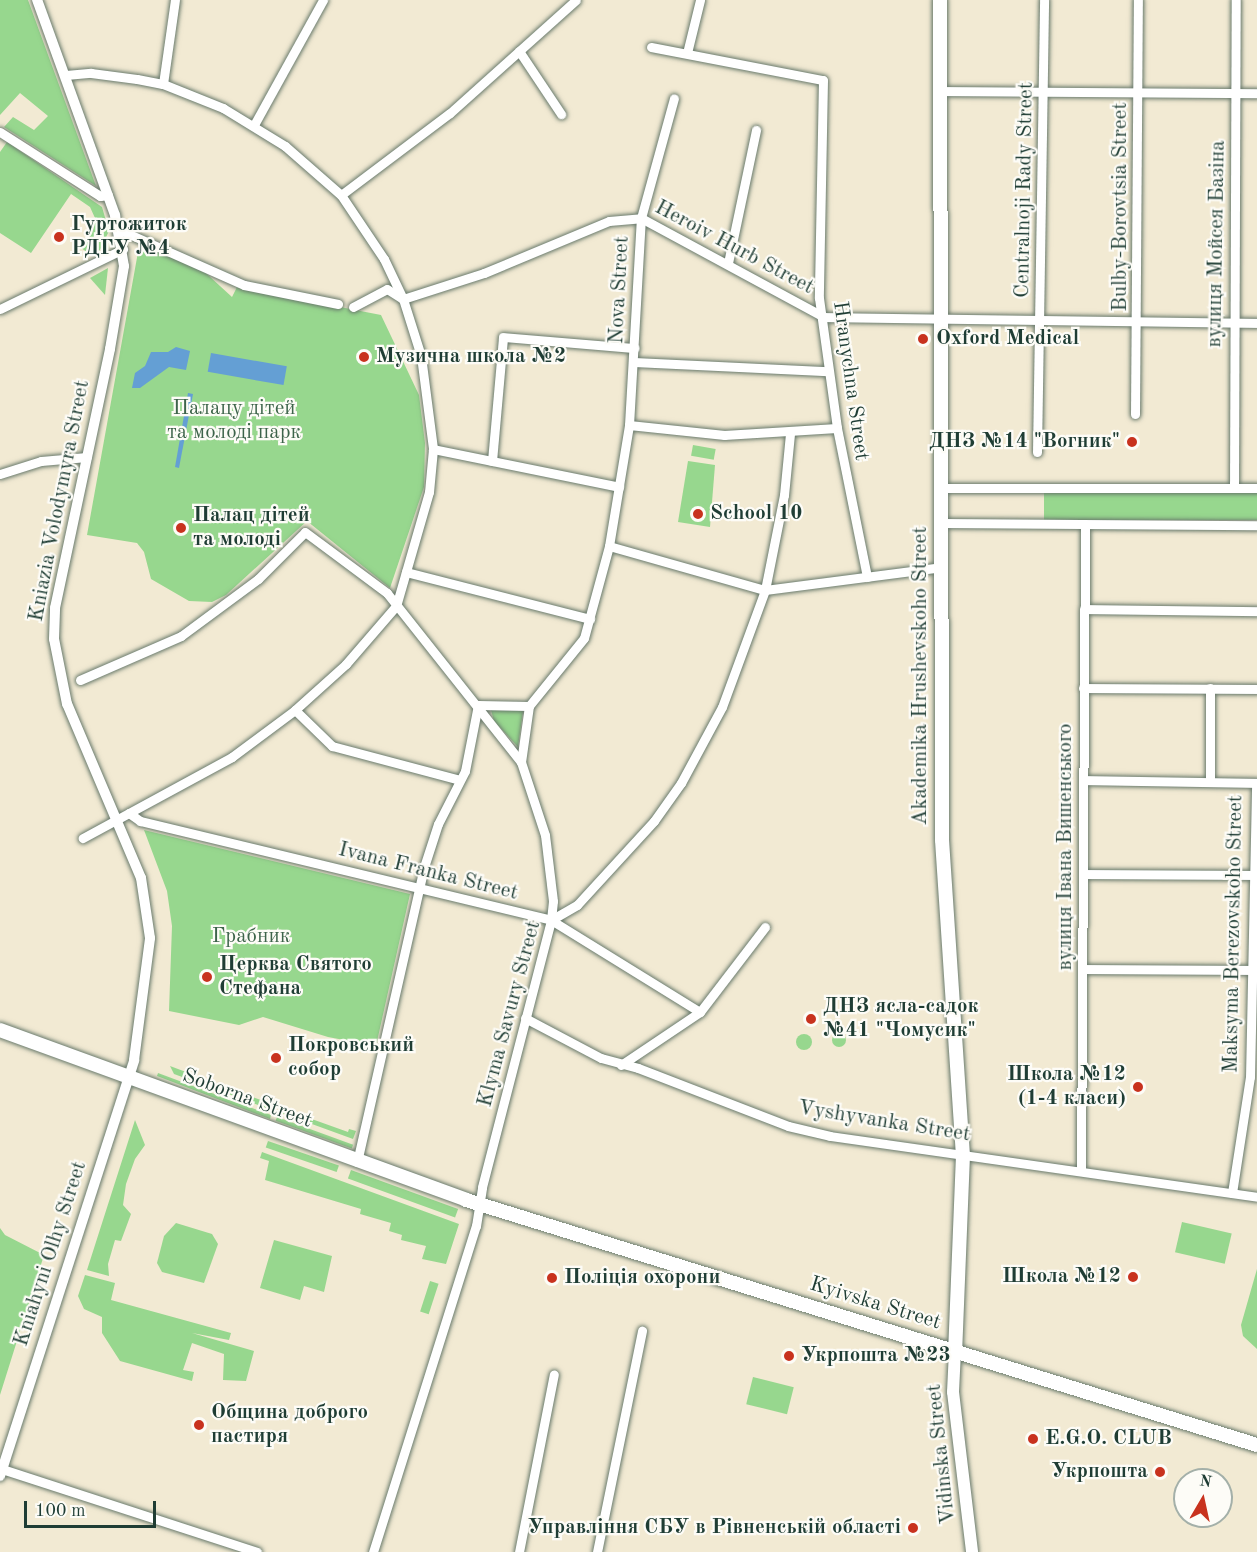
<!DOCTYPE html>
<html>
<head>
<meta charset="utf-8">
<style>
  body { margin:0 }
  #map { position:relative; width:1257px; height:1552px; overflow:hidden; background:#f2ead3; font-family:"Old Standard TT",serif }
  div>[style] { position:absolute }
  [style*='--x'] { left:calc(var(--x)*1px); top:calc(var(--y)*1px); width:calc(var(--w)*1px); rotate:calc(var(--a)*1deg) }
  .green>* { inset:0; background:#97d78e; transform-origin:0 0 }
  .round { border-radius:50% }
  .water>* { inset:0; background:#649fd4; transform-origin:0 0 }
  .roads { filter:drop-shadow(0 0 2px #697a6c) drop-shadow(0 0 2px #697a6c) }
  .minor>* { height:9px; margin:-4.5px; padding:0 4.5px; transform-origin:4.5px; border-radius:4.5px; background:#fff }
  .tertiary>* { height:10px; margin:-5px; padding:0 5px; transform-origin:5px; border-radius:5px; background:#fff }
  .secondary>* { height:12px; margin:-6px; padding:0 6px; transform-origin:6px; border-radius:6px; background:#fff }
  .primary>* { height:14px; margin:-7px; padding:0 7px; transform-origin:7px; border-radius:7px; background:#fff }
  .dots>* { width:16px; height:16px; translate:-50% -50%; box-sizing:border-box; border:3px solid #fdfcf7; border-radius:50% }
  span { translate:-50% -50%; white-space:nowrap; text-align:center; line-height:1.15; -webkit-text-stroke:4.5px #fdfcf7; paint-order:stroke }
  .street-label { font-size:21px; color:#1f3d34 }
  .poi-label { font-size:21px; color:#1f3d34; font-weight:700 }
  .left { translate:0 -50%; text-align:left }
  .right { translate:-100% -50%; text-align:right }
  .park-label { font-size:21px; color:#3d644a }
  .north { position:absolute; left:1173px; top:1468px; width:60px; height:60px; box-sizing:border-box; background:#fdfcf7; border:2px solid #a4b0a9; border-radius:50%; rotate:9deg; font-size:16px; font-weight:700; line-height:24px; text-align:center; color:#1f3d34 }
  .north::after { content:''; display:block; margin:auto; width:21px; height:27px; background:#c8321e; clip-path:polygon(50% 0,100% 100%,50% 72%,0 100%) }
  .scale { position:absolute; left:24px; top:1501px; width:132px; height:27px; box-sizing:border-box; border:3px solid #1f3d34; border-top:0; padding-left:8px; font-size:18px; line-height:21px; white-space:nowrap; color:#1f3d34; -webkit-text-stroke:4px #fdfcf7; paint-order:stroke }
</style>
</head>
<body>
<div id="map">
  <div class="green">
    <i style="clip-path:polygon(0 0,28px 0,96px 186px,4px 127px,13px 117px,34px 130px,48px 116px,20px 93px,0 115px)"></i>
    <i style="clip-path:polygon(7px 142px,102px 207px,109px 231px,100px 250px,90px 254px,81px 248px,95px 218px,90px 207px,71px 194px,31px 253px,0 233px,0 152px)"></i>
    <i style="clip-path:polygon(140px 241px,196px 264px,232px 297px,237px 287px,381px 315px,419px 395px,425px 443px,424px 487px,390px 588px,307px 521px,226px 595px,212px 602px,189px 601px,151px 579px,144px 552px,137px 543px,87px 535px)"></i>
    <i style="clip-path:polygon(108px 268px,105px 295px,90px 278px)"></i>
    <i style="left:693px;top:445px;width:23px;height:11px;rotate:10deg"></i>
    <i style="clip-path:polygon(688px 461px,715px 465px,710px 527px,678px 522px)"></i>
    <i style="left:1044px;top:493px;width:213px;height:27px"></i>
    <i style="clip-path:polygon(491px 710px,523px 711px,518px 747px,494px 721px)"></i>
    <i style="clip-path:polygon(144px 830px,410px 894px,376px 1046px,328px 1037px,263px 1017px,239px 1025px,169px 1011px,172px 926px,167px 891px)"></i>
    <i class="round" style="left:832px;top:1033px;width:14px;height:14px"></i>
    <i class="round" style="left:796px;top:1034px;width:16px;height:16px"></i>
    <i style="clip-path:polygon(170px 1066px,274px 1105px,272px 1110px,174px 1074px)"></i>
    <i style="clip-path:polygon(158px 1073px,271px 1115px,270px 1119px,157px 1076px)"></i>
    <i style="clip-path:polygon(281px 1108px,348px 1132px,349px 1129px,356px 1131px,353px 1139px,279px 1112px)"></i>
    <i style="left:277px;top:1117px;width:81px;height:4px;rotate:20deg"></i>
    <i style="clip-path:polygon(135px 1120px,145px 1145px,135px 1159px,126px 1184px,123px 1205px,131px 1214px,121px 1241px,115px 1240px,108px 1264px,109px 1276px,87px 1270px)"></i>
    <i style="left:268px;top:1141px;width:75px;height:7px;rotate:19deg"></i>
    <i style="clip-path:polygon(262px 1152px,459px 1224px,446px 1264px,422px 1259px,426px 1246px,401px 1240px,402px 1235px,389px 1231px,391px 1223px,360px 1214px,361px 1209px,265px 1180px,269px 1161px,260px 1158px)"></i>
    <i style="left:351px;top:1170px;width:114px;height:9px;rotate:20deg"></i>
    <i style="left:1182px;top:1222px;width:51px;height:31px;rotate:13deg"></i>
    <i style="clip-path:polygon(176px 1223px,212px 1234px,218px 1244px,204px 1283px,162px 1272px,157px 1263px,164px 1236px)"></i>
    <i style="clip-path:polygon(0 1228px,5px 1235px,44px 1255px,0 1395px)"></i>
    <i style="clip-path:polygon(274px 1240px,332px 1256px,324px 1292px,304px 1286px,300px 1300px,260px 1288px)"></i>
    <i style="clip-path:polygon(1257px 1269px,1257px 1349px,1243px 1336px,1241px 1325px)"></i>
    <i style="clip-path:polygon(85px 1275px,115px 1283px,111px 1300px,231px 1333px,229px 1340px,192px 1333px,254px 1351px,246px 1381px,223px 1380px,224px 1354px,192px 1343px,183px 1370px,194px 1372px,192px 1381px,120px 1361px,102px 1333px,102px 1317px,84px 1309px,78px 1296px)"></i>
    <i style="left:430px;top:1281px;width:9px;height:32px;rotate:18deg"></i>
    <i style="left:753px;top:1377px;width:42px;height:28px;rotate:14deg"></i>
  </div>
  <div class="water">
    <i style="clip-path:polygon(176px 347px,190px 351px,186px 370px,169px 367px,140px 388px,132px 388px,135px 373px,145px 366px,151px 352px,168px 352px)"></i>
    <i style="left:211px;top:353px;width:77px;height:19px;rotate:10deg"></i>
    <i style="clip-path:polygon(188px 393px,193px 394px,179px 468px,175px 467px)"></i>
  </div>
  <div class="roads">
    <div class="minor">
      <i style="--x:651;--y:47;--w:175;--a:10.9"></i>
      <i style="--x:823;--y:80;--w:218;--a:91.1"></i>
      <i style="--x:819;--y:298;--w:131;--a:82.1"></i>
      <i style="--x:837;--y:428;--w:152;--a:78.6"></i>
      <i style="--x:519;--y:51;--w:76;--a:56.3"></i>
      <i style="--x:687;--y:53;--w:55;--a:-76.2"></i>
      <i style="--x:66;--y:75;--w:25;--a:-5"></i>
      <i style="--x:91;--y:73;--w:46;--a:7.4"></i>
      <i style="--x:137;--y:79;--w:26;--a:11"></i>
      <i style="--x:163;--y:84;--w:65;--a:21.8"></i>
      <i style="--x:223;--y:108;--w:73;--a:31.5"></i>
      <i style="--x:285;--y:146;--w:74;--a:41.2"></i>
      <i style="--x:341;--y:195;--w:77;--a:56.1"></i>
      <i style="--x:384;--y:259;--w:44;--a:64.6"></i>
      <i style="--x:403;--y:299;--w:60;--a:72.5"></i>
      <i style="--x:421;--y:356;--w:94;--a:82.6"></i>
      <i style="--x:433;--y:449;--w:43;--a:95.3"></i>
      <i style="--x:429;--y:492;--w:119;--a:106.1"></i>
      <i style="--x:396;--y:606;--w:77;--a:130.8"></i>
      <i style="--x:346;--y:664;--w:69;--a:138"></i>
      <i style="--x:295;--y:710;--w:79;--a:143.3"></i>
      <i style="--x:232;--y:757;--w:170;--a:151.5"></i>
      <i style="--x:163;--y:84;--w:85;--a:-81.9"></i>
      <i style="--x:940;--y:91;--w:317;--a:0.4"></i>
      <i style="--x:254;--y:125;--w:143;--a:-61.1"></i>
      <i style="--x:0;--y:132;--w:119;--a:32.6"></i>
      <i style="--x:100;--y:196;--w:8;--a:-7"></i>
      <i style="--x:341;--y:195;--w:136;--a:-37"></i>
      <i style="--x:450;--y:113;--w:169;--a:-41.9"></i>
      <i style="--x:120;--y:230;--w:136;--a:23.9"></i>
      <i style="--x:244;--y:285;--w:96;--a:11.4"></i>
      <i style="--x:728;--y:263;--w:136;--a:-78.1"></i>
      <i style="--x:353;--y:307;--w:38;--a:-28"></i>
      <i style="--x:387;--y:289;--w:19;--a:32"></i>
      <i style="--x:403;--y:299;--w:85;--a:-17.8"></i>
      <i style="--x:484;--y:273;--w:135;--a:-22.6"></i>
      <i style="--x:609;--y:221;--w:32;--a:-5"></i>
      <i style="--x:641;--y:218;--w:208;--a:28.4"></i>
      <i style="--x:824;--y:317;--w:433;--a:0.8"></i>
      <i style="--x:0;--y:309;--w:137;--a:-26"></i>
      <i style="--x:634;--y:362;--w:194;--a:2.7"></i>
      <i style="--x:1135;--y:414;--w:414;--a:-89.6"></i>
      <i style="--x:629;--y:425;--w:96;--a:6"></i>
      <i style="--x:724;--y:435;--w:113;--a:-3.5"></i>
      <i style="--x:433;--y:449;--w:190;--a:11.5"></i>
      <i style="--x:1037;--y:452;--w:452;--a:-89.1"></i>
      <i style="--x:492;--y:461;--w:124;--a:-84.9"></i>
      <i style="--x:503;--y:337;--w:132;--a:4.8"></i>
      <i style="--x:0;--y:474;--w:43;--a:-17.6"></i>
      <i style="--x:41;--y:461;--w:46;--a:-5"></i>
      <i style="--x:942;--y:488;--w:315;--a:0"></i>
      <i style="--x:1234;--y:488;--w:488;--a:-89.8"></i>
      <i style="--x:941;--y:523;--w:316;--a:0.4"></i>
      <i style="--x:609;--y:546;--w:162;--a:15.8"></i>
      <i style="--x:765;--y:590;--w:177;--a:-7.4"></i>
      <i style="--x:406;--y:572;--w:190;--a:14.3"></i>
      <i style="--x:1084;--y:609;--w:173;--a:0.7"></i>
      <i style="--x:80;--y:680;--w:110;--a:-23.5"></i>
      <i style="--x:181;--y:636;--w:96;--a:-36.5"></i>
      <i style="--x:258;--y:579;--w:66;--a:-45"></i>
      <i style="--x:305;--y:532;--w:102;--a:36.6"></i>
      <i style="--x:387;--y:593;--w:216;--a:51.6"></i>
      <i style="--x:1083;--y:688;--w:174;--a:0.3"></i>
      <i style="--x:478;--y:705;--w:51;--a:1.1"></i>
      <i style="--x:295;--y:710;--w:52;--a:44.2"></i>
      <i style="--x:332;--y:746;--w:132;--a:14.9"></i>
      <i style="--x:1084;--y:780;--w:173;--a:1"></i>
      <i style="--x:1210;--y:781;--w:93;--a:-90"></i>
      <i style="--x:129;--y:813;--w:14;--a:36"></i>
      <i style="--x:140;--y:821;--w:423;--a:13.5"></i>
      <i style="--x:551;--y:920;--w:175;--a:31.7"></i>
      <i style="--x:1083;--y:874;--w:172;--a:0.3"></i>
      <i style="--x:551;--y:920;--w:30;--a:-30"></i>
      <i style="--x:577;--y:905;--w:114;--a:-47.5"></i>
      <i style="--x:654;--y:821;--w:47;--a:-54.6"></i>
      <i style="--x:681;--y:783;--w:86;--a:-61.7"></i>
      <i style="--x:722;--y:707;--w:125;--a:-69.8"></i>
      <i style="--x:765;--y:590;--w:97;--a:-78.7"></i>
      <i style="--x:784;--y:495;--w:61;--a:-84.4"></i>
      <i style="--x:1083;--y:969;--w:172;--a:0.3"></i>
      <i style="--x:525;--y:1018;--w:86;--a:27.8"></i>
      <i style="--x:601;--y:1058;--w:38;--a:15"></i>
      <i style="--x:638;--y:1068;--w:161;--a:21.1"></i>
      <i style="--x:788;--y:1126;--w:43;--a:13.4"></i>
      <i style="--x:830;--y:1136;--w:431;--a:8.1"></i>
      <i style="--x:621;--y:1065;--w:95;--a:-33.9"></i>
      <i style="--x:700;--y:1012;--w:107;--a:-52.6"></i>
      <i style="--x:357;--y:1162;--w:303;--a:-77.2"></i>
      <i style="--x:424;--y:867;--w:45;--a:-72"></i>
      <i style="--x:438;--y:824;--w:59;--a:-63"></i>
      <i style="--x:465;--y:771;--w:67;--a:-78.9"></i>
      <i style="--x:1081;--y:1169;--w:645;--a:-89.64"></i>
      <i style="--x:1232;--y:1193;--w:117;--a:-81.2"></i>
      <i style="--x:1250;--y:1077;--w:294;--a:-88.8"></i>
      <i style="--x:2;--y:1469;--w:268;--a:18"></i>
      <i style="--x:373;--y:1552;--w:342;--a:-72.5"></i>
      <i style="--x:476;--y:1226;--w:39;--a:-81"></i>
      <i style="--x:482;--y:1187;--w:276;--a:-75.5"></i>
      <i style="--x:551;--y:920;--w:19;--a:-84"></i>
      <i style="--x:553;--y:901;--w:66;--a:-96.9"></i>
      <i style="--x:545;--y:835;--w:77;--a:-108.2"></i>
      <i style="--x:521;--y:762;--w:57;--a:-81.9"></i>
      <i style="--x:529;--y:706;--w:87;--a:-51"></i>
      <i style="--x:584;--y:638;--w:95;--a:-74.8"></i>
      <i style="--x:609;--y:546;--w:123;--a:-80.6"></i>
      <i style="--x:629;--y:425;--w:207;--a:-86.7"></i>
      <i style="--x:641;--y:218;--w:124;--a:-74.6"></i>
      <i style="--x:519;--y:1552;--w:181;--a:-78.9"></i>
      <i style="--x:597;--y:1552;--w:226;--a:-78.5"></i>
    </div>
    <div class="tertiary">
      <i style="--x:0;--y:1476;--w:437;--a:-72.1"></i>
      <i style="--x:134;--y:1060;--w:123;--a:-82.5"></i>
      <i style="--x:150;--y:938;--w:61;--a:-98.5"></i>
      <i style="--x:141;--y:878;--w:189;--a:-113"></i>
      <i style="--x:67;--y:704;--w:66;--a:-101.3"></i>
      <i style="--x:54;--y:639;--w:31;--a:-88"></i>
      <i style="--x:55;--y:608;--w:265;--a:-78"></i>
      <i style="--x:110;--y:349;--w:84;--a:-80.4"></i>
      <i style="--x:124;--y:266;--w:52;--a:-100"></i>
      <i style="--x:115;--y:215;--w:229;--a:-109.9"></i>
    </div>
    <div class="secondary">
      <i style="--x:955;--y:1351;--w:41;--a:92.8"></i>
      <i style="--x:953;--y:1392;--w:161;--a:83.2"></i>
    </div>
    <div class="primary">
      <i style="--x:940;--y:0;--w:840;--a:89.86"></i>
      <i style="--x:942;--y:840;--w:316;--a:86.2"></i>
      <i style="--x:963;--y:1155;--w:196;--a:92.3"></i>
      <i style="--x:0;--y:1030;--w:496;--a:20"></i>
      <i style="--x:466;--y:1200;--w:828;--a:17.21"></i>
    </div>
  </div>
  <div class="dots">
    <i style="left:59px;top:237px;background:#c8321e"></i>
    <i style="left:923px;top:339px;background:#c8321e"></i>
    <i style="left:364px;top:357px;background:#c8321e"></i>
    <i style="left:1132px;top:442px;background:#c8321e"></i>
    <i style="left:698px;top:514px;background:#c8321e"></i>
    <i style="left:181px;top:528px;background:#c8321e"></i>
    <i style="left:207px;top:977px;background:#c8321e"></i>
    <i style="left:811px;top:1019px;background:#c8321e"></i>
    <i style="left:276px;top:1058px;background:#c8321e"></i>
    <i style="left:1138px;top:1087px;background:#c8321e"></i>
    <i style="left:1133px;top:1277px;background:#c8321e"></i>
    <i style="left:552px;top:1278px;background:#c8321e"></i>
    <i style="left:789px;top:1356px;background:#c8321e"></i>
    <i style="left:199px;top:1425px;background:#c8321e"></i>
    <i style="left:1033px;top:1439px;background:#c8321e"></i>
    <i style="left:1160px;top:1472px;background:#c8321e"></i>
    <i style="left:913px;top:1528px;background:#c8321e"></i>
  </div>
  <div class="street-label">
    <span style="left:1025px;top:190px;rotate:-89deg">Centralnoji Rady Street</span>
    <span style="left:1121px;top:207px;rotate:-90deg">Bulby-Borovtsia Street</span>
    <span style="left:1217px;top:244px;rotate:-89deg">вулиця Мойсея Базіна</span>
    <span style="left:734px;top:248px;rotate:28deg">Heroiv Hurb Street</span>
    <span style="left:620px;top:290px;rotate:-87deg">Nova Street</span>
    <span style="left:850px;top:381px;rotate:82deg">Hranychna Street</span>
    <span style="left:60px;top:501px;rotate:-79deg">Kniazia Volodymyra Street</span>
    <span style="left:921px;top:676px;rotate:-90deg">Akademika Hrushevskoho Street</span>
    <span style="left:1066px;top:847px;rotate:-90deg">вулиця Івана Вишенського</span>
    <span style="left:428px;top:872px;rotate:14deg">Ivana Franka Street</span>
    <span style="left:1234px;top:934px;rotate:-89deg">Maksyma Berezovskoho Street</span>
    <span style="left:510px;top:1014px;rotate:-75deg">Klyma Savury Street</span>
    <span style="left:247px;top:1099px;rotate:20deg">Soborna Street</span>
    <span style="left:884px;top:1122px;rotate:9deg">Vyshyvanka Street</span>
    <span style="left:51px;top:1254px;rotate:-72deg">Kniahyni Olhy Street</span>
    <span style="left:875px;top:1304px;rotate:17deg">Kyivska Street</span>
    <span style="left:942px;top:1454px;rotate:-96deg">Vidinska Street</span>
  </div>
  <div class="poi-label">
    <span class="left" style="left:71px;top:237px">Гуртожиток<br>РДГУ №4</span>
    <span class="left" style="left:936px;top:339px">Oxford Medical</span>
    <span class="left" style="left:376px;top:357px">Музична школа №2</span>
    <span class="right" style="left:1120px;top:442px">ДНЗ №14 "Вогник"</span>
    <span class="left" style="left:710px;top:514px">School 10</span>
    <span class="left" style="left:193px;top:528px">Палац дітей<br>та молоді</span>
    <span class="left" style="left:219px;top:977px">Церква Святого<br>Стефана</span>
    <span class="left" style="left:823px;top:1019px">ДНЗ ясла-садок<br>№41 "Чомусик"</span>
    <span class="left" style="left:288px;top:1058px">Покровський<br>собор</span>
    <span class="right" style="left:1126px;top:1087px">Школа №12<br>(1-4 класи)</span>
    <span class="right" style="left:1121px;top:1277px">Школа №12</span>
    <span class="left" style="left:564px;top:1278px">Поліцiя охорони</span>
    <span class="left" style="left:801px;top:1356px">Укрпошта №23</span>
    <span class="left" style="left:211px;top:1425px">Община доброго<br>пастиря</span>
    <span class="left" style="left:1045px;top:1439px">E.G.O. CLUB</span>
    <span class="right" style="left:1148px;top:1472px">Укрпошта</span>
    <span class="right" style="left:901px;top:1528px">Управління СБУ в Рівненській області</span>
  </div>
  <div class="park-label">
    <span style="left:234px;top:421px">Палацу дітей<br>та молоді парк</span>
    <span style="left:251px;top:937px">Грабник</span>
  </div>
  <div class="north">N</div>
  <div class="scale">100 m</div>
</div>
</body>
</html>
